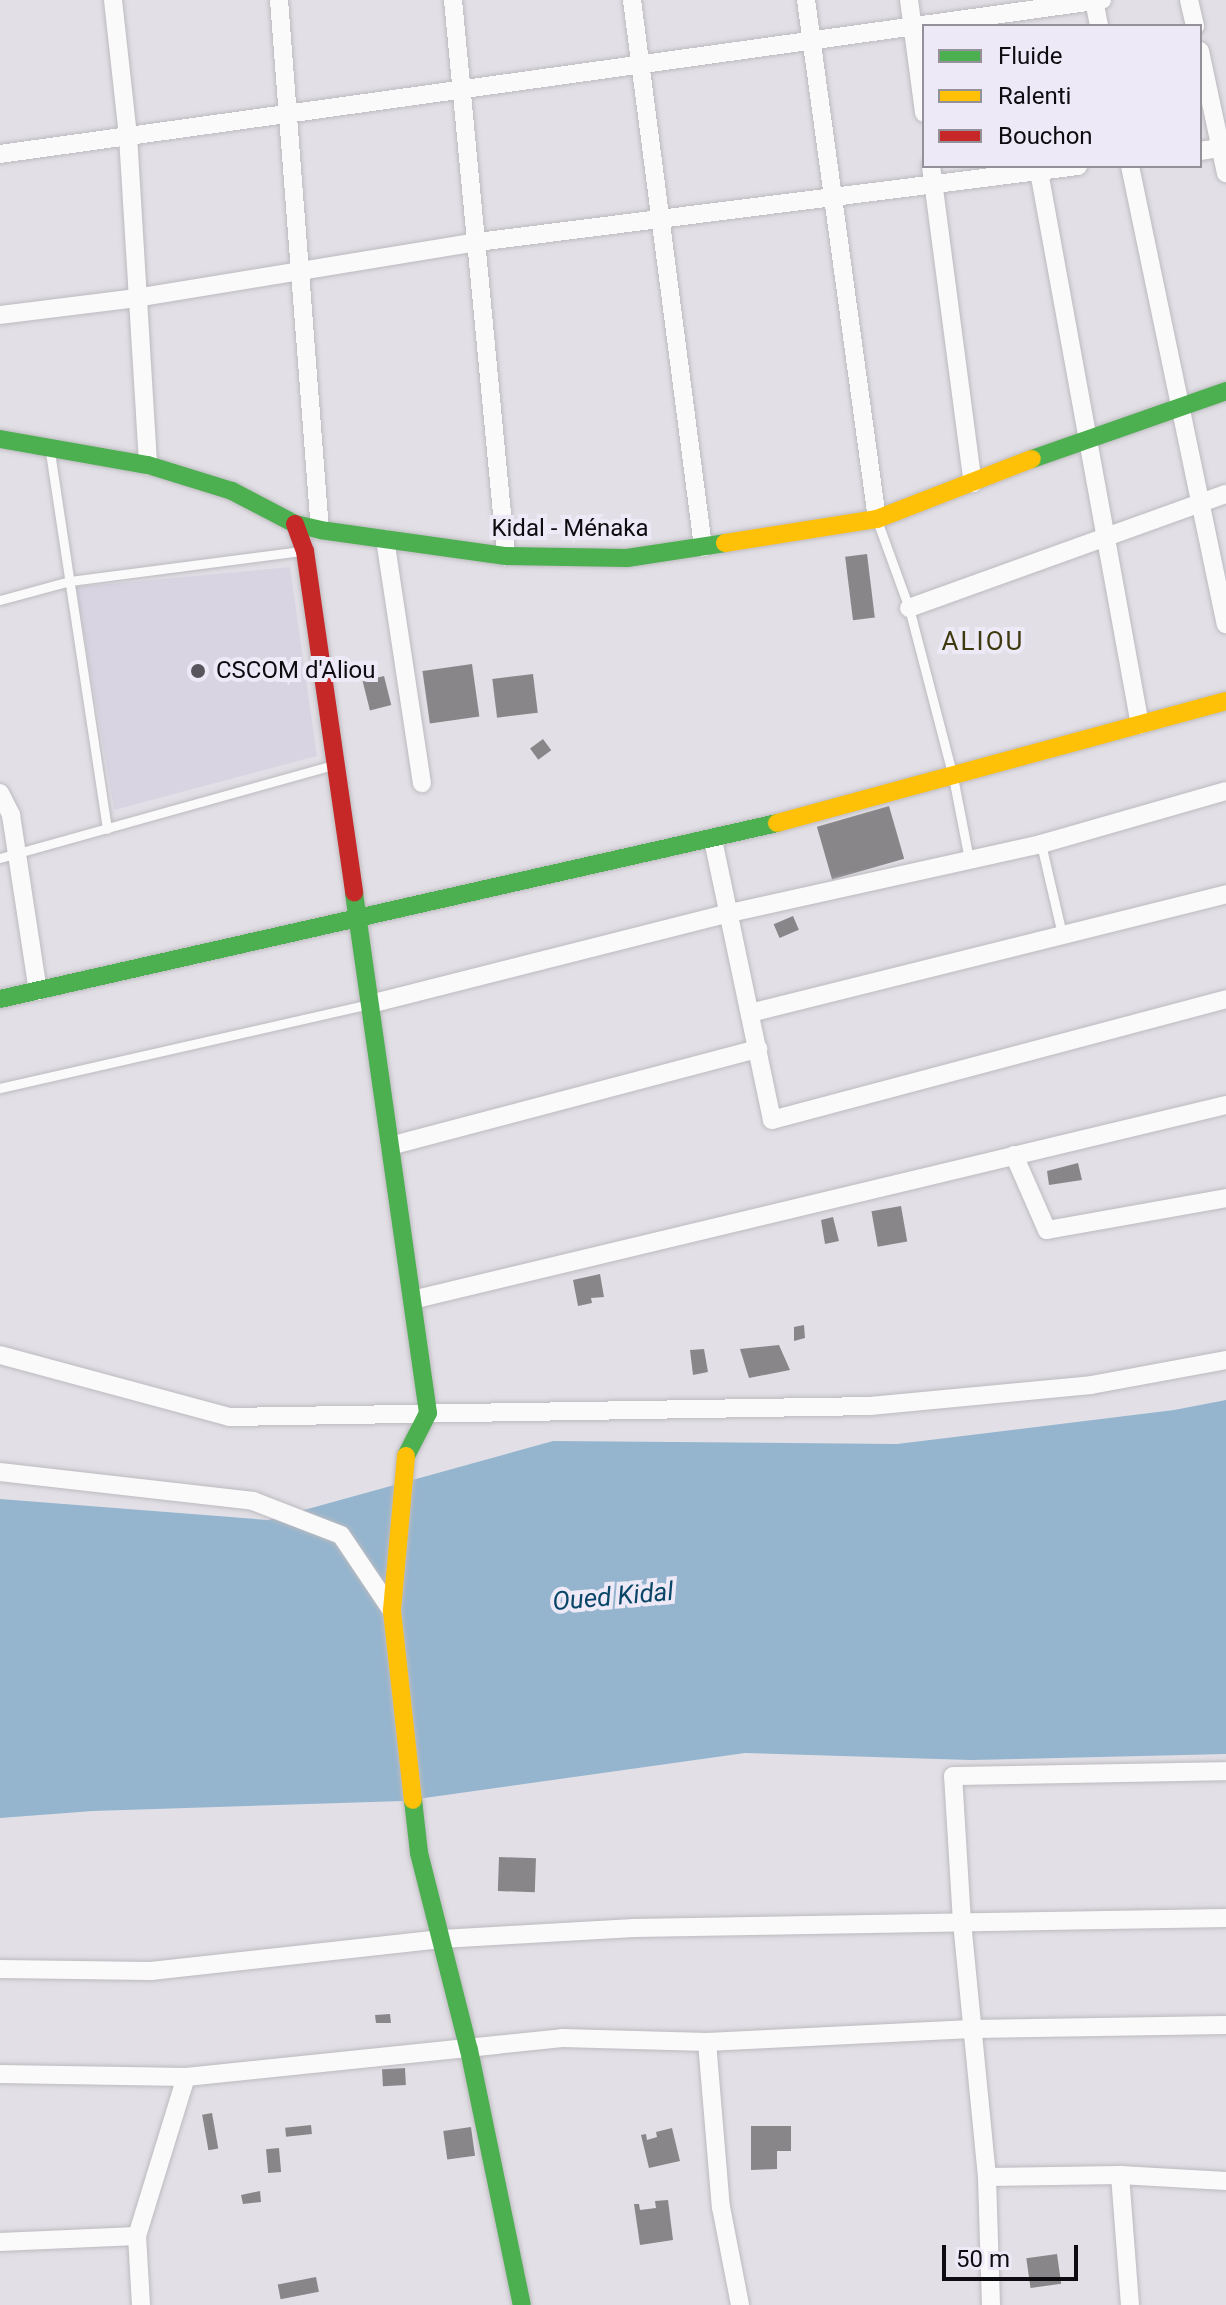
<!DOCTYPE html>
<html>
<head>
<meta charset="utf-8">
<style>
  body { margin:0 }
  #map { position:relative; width:1226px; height:2305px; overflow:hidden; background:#e2e0e6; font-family:Roboto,sans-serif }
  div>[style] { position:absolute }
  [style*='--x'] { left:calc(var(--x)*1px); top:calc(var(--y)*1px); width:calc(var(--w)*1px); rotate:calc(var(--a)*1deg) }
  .built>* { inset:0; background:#d8d4e2 }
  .water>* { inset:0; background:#95b5ce }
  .building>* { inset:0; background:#89868a; transform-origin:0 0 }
  .roads { filter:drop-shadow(0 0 2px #bcbabf) drop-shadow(0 0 2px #bcbabf) }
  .lane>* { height:9px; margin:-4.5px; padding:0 4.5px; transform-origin:4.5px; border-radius:4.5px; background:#fbfafb }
  .street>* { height:18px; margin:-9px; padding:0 9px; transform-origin:9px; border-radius:9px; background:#fbfafb }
  .fast>* { height:18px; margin:-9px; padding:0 9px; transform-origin:9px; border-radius:9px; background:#4caf50 }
  .slow>* { height:18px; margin:-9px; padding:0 9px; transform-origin:9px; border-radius:9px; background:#ffc107 }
  .jam>* { height:18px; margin:-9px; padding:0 9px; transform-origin:9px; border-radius:9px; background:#c62828 }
  .dots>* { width:22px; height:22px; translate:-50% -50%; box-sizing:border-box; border:4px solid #eee9f7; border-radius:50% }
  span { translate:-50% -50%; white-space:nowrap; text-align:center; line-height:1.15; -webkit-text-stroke:8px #eee9f7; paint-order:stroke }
  .street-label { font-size:24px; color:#0e0c11 }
  .poi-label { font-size:24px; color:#0e0c11 }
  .left { translate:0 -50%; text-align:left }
  .neighbourhood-label { font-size:26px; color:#3f390f; letter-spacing:2px }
  .water-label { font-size:26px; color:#094566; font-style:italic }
  .legend { position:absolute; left:922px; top:24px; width:280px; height:144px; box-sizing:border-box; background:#eee9f7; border:2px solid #94919b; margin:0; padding:10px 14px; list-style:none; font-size:24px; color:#0e0c11 }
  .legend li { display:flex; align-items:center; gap:16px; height:40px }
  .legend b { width:40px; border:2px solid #94919b }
  .scale { position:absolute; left:942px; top:2245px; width:136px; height:36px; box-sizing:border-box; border:4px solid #0e0c11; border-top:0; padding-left:10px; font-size:24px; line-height:28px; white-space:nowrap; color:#0e0c11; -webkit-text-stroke:6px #eee9f7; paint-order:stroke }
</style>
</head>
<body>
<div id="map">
  <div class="built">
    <i style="clip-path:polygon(290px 567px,317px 756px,114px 810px,76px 587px)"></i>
  </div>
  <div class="water">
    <i style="clip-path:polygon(1226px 1400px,1226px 1754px,970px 1760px,745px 1753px,403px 1801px,93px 1811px,0 1818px,0 1499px,268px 1520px,553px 1441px,897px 1444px,1174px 1410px)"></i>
  </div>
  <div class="building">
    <i style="left:867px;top:554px;width:64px;height:22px;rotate:83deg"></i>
    <i style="left:472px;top:664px;width:53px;height:50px;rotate:82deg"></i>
    <i style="left:533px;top:674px;width:39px;height:41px;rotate:83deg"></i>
    <i style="left:384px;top:676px;width:30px;height:22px;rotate:76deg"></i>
    <i style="left:543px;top:739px;width:14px;height:16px;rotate:54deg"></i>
    <i style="left:889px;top:806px;width:55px;height:75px;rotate:74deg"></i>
    <i style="left:793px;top:916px;width:15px;height:21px;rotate:67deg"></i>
    <i style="clip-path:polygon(1078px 1163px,1082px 1180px,1049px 1185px,1047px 1171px)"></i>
    <i style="left:901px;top:1206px;width:36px;height:30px;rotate:80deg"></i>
    <i style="clip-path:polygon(833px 1217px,839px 1241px,825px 1244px,821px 1220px)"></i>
    <i style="clip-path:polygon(600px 1274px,604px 1297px,591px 1298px,592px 1303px,578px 1306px,573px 1280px)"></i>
    <i style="clip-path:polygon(804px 1325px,805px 1338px,794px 1341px,794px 1327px)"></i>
    <i style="clip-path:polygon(779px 1345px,790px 1370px,749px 1378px,740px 1349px)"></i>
    <i style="clip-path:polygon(704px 1349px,708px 1372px,693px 1375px,690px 1350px)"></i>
    <i style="left:499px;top:1857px;width:37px;height:34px;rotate:2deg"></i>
    <i style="clip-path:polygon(390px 2014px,391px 2023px,376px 2023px,375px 2015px)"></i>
    <i style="left:405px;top:2068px;width:17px;height:23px;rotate:87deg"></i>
    <i style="left:212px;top:2113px;width:36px;height:10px;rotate:80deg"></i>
    <i style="left:311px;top:2125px;width:9px;height:26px;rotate:84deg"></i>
    <i style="clip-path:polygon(751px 2126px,791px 2126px,791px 2151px,777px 2151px,777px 2169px,751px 2170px)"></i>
    <i style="left:471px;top:2127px;width:29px;height:28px;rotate:82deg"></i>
    <i style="clip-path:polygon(672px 2128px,680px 2161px,649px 2168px,641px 2135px,646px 2134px,647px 2140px,657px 2137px,656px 2132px)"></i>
    <i style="left:279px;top:2148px;width:24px;height:13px;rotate:85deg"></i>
    <i style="clip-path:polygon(260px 2191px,261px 2202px,243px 2204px,241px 2195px)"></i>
    <i style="clip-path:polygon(668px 2200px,673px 2240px,640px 2245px,634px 2204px,639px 2204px,640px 2210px,656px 2208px,655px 2201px)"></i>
    <i style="left:1057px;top:2254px;width:30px;height:31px;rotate:82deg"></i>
    <i style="left:316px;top:2277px;width:15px;height:39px;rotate:79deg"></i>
  </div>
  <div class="roads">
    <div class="lane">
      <i style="--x:50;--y:452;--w:381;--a:81.4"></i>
      <i style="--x:878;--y:523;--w:90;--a:70"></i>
      <i style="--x:909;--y:608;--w:175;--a:75.4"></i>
      <i style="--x:953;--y:777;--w:84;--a:79"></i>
      <i style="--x:0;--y:600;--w:73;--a:-15.2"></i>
      <i style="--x:70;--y:581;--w:233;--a:-7.4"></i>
      <i style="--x:1041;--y:844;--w:92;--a:76.9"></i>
      <i style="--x:0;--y:858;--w:345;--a:-15.6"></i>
      <i style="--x:0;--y:1088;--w:375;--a:-12.8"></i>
    </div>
    <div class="street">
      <i style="--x:113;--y:0;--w:137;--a:83.7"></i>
      <i style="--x:128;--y:136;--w:330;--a:86.5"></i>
      <i style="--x:279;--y:0;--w:532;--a:85.58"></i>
      <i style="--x:453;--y:0;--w:559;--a:84.55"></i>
      <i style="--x:632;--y:0;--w:552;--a:82.6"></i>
      <i style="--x:806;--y:0;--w:524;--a:82.21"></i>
      <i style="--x:909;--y:0;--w:114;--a:82.4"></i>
      <i style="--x:1094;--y:0;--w:26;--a:79"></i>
      <i style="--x:1189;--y:0;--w:27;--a:77"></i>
      <i style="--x:1200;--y:51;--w:125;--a:78"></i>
      <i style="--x:1200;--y:151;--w:26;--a:-9"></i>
      <i style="--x:0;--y:154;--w:1113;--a:-7.96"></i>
      <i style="--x:931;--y:166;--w:320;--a:82.5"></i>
      <i style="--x:1038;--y:166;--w:568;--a:79.66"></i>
      <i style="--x:1130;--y:166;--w:468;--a:78.2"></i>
      <i style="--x:0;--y:315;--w:137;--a:-7.1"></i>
      <i style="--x:136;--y:298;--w:347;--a:-9.3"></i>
      <i style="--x:478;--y:242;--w:605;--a:-7.22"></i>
      <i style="--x:385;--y:539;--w:247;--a:81.4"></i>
      <i style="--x:909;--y:608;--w:337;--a:-19.8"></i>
      <i style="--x:0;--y:793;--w:25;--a:63"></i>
      <i style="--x:11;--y:815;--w:178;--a:81.3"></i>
      <i style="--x:713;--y:840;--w:286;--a:78.1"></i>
      <i style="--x:772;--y:1120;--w:470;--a:-14.9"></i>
      <i style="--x:370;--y:1004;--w:371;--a:-14.2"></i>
      <i style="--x:730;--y:913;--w:319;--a:-12.5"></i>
      <i style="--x:1041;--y:844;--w:192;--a:-16"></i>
      <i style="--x:750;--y:1013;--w:491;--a:-14"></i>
      <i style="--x:390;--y:1146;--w:381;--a:-14.8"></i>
      <i style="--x:1014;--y:1155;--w:82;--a:66.3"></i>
      <i style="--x:1047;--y:1230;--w:182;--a:-10.1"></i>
      <i style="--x:412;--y:1300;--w:837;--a:-13.47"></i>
      <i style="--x:0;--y:1355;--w:237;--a:15.1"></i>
      <i style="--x:229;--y:1417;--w:641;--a:-0.98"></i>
      <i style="--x:870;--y:1406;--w:222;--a:-5.4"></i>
      <i style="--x:1091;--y:1385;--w:137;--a:-10.5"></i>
      <i style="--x:0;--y:1472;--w:255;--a:6.5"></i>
      <i style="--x:253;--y:1501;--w:94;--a:21.1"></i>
      <i style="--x:341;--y:1535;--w:92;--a:56.1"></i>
      <i style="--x:0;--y:1969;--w:151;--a:0.8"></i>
      <i style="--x:151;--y:1971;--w:292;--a:-6.3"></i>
      <i style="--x:441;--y:1939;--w:193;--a:-3.3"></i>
      <i style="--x:634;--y:1928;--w:592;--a:-0.97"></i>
      <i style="--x:707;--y:2042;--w:166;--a:85.2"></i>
      <i style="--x:721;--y:2207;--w:100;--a:79"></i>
      <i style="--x:0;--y:2074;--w:186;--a:0.9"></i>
      <i style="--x:186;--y:2077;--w:378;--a:-5.9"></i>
      <i style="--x:562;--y:2038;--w:145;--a:1.6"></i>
      <i style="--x:707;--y:2042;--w:265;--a:-2.8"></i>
      <i style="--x:972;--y:2029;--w:254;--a:-0.9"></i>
      <i style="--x:1120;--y:2175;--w:130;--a:85.6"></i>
      <i style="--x:987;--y:2177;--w:133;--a:-0.9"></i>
      <i style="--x:1120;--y:2175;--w:106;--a:3.2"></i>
      <i style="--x:0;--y:2242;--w:137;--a:-2.5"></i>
      <i style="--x:141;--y:2305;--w:69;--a:-93.3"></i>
      <i style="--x:137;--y:2236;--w:166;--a:-72.9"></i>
      <i style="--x:991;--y:2305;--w:128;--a:-91.8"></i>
      <i style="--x:987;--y:2177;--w:256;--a:-95.6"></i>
      <i style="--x:962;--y:1922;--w:146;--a:-93.5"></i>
      <i style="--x:953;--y:1776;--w:273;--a:-1"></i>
    </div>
    <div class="fast">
      <i style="--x:0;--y:439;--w:150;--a:10"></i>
      <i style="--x:148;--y:465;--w:88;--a:17.2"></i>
      <i style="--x:232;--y:491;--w:71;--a:27.6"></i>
      <i style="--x:295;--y:524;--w:26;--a:13"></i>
      <i style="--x:320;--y:530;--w:188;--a:8"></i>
      <i style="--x:506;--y:556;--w:121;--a:0.9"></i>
      <i style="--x:627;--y:558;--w:99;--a:-8.7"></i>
      <i style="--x:1032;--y:459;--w:206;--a:-19.3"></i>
      <i style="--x:354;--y:893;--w:525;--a:81.9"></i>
      <i style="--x:428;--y:1413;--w:48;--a:117.1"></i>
      <i style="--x:0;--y:999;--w:797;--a:-12.76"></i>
      <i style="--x:413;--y:1800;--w:53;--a:83.5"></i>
      <i style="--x:419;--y:1853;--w:203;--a:75.8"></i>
      <i style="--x:469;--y:2050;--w:260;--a:78.3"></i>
    </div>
    <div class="slow">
      <i style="--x:725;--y:543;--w:154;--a:-9"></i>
      <i style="--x:877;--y:519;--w:166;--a:-21.2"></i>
      <i style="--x:777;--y:823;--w:465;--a:-15.2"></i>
      <i style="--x:406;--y:1456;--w:156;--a:95.2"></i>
      <i style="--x:392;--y:1611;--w:190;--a:83.7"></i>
    </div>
    <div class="jam">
      <i style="--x:295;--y:524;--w:29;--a:70"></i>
      <i style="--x:305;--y:551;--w:345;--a:81.8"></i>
    </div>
  </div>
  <div class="dots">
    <i style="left:198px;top:671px;background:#58565c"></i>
  </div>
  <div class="street-label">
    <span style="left:570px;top:529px">Kidal - Ménaka</span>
  </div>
  <div class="poi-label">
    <span class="left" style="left:216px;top:671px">CSCOM d'Aliou</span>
  </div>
  <div class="neighbourhood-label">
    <span style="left:983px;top:642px">ALIOU</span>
  </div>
  <div class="water-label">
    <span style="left:613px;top:1597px;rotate:-5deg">Oued Kidal</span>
  </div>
  <ul class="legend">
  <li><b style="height:10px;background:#4caf50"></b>Fluide</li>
  <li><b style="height:10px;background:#ffc107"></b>Ralenti</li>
  <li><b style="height:10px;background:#c62828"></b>Bouchon</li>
  </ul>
  <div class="scale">50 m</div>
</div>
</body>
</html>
